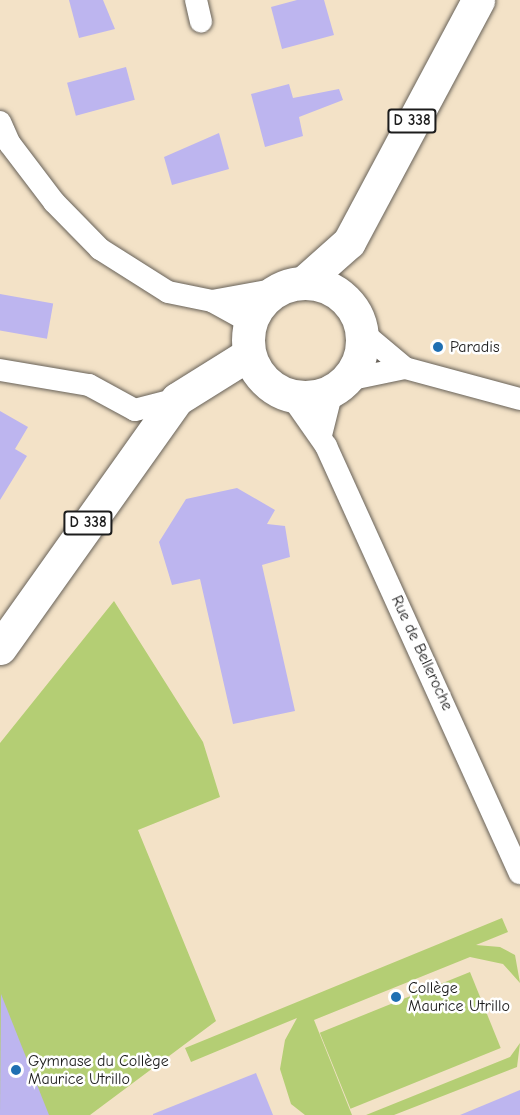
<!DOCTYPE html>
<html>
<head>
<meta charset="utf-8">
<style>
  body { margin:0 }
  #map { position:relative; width:520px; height:1115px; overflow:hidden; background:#f3e2c7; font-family:"Comic Neue",sans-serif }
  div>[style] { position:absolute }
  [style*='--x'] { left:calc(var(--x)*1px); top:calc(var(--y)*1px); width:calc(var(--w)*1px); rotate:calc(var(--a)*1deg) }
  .green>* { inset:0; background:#b4ce74; transform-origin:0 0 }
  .building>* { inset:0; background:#bdb5ef; transform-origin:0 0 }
  .roads { filter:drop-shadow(0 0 2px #676158) drop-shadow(0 0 2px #676158) }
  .street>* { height:22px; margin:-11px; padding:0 11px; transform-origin:11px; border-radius:11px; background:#fff }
  .primary>* { height:33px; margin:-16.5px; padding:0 16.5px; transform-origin:16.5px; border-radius:16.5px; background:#fff }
  .primary>.ring { margin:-16.5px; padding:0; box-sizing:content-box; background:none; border:33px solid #fff; border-radius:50% }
  .dots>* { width:16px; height:16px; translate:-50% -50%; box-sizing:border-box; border:3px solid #fff; border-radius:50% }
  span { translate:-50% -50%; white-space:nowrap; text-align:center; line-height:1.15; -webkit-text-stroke:5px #fff; paint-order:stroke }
  .shield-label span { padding:2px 4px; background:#fff; border:2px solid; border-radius:4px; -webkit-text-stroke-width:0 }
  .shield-label { font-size:15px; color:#1c1c1c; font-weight:700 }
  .poi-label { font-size:16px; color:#1c1c1c }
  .left { translate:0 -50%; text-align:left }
  .street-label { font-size:16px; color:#1c1c1c }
</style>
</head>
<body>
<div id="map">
  <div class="green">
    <i style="clip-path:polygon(114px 601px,203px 742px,220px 797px,138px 830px,216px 1021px,90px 1115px,0 1115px,0 743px)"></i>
    <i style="clip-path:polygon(502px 918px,508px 932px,476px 945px,500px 947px,515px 955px,520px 983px,503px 964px,470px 957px,314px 1020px,352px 1115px,305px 1115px,291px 1104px,280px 1069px,285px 1040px,297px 1018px,191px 1062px,185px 1048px)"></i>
    <i style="left:470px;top:972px;width:82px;height:162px;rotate:68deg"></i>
    <i style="clip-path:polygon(520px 1043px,517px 1067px,394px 1115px,366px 1115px,510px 1057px)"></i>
  </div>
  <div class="building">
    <i style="clip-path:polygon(69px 0,103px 0,115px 29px,79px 38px)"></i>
    <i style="clip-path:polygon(297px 0,324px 0,334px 35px,282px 49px,271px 7px)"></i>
    <i style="left:126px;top:67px;width:34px;height:61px;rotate:75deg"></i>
    <i style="clip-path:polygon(289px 84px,293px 98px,339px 89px,343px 100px,299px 117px,303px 136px,265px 147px,251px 94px)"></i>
    <i style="clip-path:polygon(219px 133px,229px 169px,172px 185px,164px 157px)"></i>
    <i style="left:0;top:294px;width:54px;height:36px;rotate:10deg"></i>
    <i style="clip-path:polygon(0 411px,28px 427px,15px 449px,27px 456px,0 500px)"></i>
    <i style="clip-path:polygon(237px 488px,275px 510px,267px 524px,285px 526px,290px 557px,262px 565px,295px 711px,233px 724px,200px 579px,172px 585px,159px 542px,186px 499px)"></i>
    <i style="clip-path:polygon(1px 994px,49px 1115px,0 1115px)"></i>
    <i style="clip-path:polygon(256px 1073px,273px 1115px,153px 1115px,153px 1114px)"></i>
    <i style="clip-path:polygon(520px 1090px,520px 1115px,460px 1115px)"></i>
  </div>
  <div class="roads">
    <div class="street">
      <i style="--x:196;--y:0;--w:22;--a:77"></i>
      <i style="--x:0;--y:122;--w:24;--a:66"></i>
      <i style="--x:10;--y:144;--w:73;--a:52.8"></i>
      <i style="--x:54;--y:202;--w:66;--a:45.6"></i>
      <i style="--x:100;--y:249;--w:80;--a:32.3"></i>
      <i style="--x:168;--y:292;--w:45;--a:11.6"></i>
      <i style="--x:212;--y:301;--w:43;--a:28.9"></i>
      <i style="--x:212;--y:301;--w:67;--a:-10.3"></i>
      <i style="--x:362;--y:332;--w:56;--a:39.9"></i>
      <i style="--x:405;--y:368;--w:119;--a:15.1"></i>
      <i style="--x:0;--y:370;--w:90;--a:9.6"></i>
      <i style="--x:89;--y:385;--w:52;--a:28.5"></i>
      <i style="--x:135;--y:410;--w:43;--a:-14.7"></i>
      <i style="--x:347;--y:380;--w:59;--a:-11.7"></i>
      <i style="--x:291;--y:396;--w:61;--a:55"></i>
      <i style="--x:326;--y:446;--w:469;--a:65.6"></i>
      <i style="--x:321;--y:435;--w:45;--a:-76"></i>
    </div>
    <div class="primary">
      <i style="--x:304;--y:282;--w:60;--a:-41.6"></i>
      <i style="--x:349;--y:242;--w:274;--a:-61.9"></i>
      <i class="ring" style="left:248px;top:283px;width:81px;height:81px"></i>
      <i style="--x:0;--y:648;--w:305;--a:-54.6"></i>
      <i style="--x:177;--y:399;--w:85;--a:-32"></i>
    </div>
  </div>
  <div class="dots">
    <i style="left:438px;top:347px;background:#1f6fb2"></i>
    <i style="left:396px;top:997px;background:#1f6fb2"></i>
    <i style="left:16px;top:1070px;background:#1f6fb2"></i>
  </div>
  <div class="shield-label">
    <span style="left:412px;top:121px">D 338</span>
    <span style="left:88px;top:523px">D 338</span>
  </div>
  <div class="poi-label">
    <span class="left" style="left:450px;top:347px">Paradis</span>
    <span class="left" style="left:408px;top:997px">Collège<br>Maurice Utrillo</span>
    <span class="left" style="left:28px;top:1070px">Gymnase du Collège<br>Maurice Utrillo</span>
  </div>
  <div class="street-label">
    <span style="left:422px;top:653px;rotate:65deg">Rue de Belleroche</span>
  </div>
</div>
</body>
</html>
